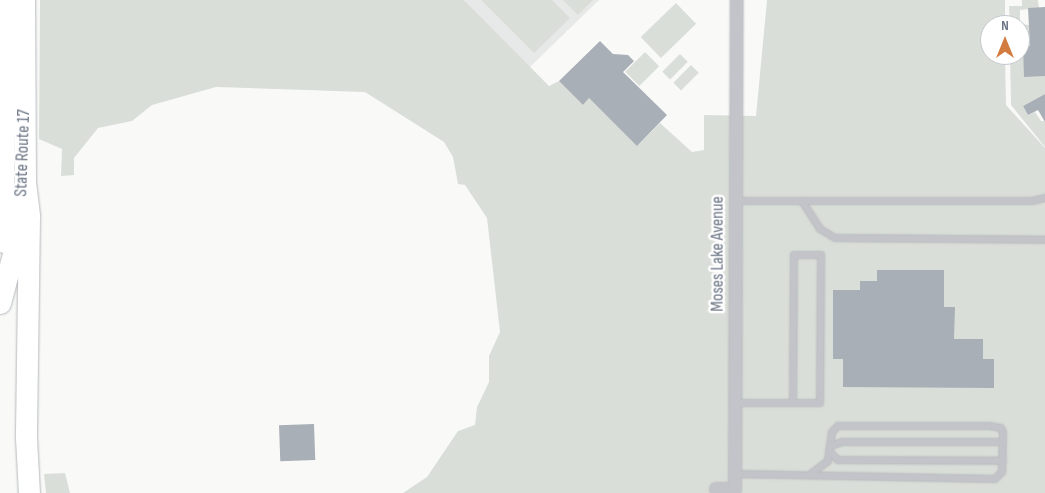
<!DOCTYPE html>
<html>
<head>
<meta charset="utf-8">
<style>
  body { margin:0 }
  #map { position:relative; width:1045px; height:493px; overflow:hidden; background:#f9faf8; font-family:"Sofia Sans Condensed",sans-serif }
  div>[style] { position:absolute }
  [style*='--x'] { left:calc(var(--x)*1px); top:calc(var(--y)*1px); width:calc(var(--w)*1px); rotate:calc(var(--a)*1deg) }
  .built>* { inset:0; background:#e7e9e8 }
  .green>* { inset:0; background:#d9ded8; transform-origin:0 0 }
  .building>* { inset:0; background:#a9afb6; transform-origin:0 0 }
  .roads { filter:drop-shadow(0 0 1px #b5b8bc) drop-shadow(0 0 1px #b5b8bc) }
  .service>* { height:6px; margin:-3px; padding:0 3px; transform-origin:3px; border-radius:3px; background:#c2c4c9 }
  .minor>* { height:12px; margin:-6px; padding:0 6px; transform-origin:6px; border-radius:6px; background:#c2c4c9 }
  .trunk>* { height:21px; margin:-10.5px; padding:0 10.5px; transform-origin:10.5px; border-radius:10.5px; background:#fff }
  span { translate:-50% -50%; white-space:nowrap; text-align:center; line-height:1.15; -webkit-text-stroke:5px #fff; paint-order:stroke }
  .street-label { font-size:18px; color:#6c7686 }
  .north { position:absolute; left:980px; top:15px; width:50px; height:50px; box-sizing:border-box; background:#fff; border:1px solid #c4c8cf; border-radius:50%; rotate:0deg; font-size:14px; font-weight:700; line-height:20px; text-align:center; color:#6c7686 }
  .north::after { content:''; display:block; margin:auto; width:18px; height:22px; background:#d27c40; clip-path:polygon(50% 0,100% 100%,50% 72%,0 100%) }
</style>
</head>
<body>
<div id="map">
  <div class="built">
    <i style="clip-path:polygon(464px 0,599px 0,529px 68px)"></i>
  </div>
  <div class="green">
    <i style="clip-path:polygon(40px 0,464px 0,549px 86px,559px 81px,583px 105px,589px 98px,638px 145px,660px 123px,692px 152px,704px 150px,704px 115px,756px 116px,767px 0,1005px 0,1005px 25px,990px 25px,990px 55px,1005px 55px,1006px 105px,1045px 148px,1045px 493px,403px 493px,427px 477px,458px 431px,475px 425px,477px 407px,489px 382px,489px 356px,500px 332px,487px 218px,465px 185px,458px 184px,453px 157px,444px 142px,365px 92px,216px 87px,152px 105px,132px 121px,98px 128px,74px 158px,74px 175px,61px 176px,62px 149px,39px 139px)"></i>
    <i style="clip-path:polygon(481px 0,552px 0,570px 18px,534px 53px)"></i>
    <i style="clip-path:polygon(563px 0,593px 0,578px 15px)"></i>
    <i style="clip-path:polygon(1022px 0,1038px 0,1039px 8px,1020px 10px,1020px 24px,1029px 25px,1045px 76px,1045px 94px,1023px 106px,1028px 115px,1035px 112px,1041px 121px,1045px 121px,1045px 147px,1011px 105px,1010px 55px,1020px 55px,1020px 25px,1010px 25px,1009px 6px,1022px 6px)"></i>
    <i style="left:676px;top:3px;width:29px;height:49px;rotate:46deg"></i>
    <i style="left:645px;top:52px;width:20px;height:28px;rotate:45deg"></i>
    <i style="left:680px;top:54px;width:11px;height:25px;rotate:45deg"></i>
    <i style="left:691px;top:65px;width:11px;height:25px;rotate:45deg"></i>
    <i style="clip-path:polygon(65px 473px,70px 493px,46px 493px,44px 474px)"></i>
  </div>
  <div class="building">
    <i style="clip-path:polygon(1045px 7px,1045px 76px,1024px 77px,1023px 46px,1030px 46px,1028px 8px)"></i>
    <i style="clip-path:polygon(600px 41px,613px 54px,628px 55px,634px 61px,623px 72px,667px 115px,637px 146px,589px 98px,583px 105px,559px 81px)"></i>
    <i style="clip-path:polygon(1045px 94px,1045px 122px,1038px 110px,1028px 115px,1023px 106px)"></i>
    <i style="clip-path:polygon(877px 270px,944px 270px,944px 307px,955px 307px,954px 339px,983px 339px,983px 359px,994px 359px,994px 388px,843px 387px,843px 359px,833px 359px,833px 290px,860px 290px,860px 281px,877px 281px)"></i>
    <i style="left:314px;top:424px;width:36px;height:35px;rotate:88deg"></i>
  </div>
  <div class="roads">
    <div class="service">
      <i style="--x:736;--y:201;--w:296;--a:0"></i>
      <i style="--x:1032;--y:201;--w:13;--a:-13"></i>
      <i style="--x:802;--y:201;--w:33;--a:57"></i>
      <i style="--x:820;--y:229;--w:17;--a:31"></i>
      <i style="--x:835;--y:238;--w:210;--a:0.5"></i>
      <i style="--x:736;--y:403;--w:84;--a:0"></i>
      <i style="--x:820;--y:403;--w:148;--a:-89.6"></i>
      <i style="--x:821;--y:255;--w:27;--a:180"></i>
      <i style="--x:794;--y:255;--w:148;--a:90.4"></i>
      <i style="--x:831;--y:446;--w:12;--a:-20"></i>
      <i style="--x:842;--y:442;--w:161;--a:0"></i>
      <i style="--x:831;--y:453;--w:10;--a:45"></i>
      <i style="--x:838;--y:460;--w:165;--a:0.3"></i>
      <i style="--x:736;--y:474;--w:259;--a:1.1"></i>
      <i style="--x:995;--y:479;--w:10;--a:-45"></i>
      <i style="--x:1002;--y:472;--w:40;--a:-88.6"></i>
      <i style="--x:1003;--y:432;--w:4;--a:-117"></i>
      <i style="--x:1001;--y:428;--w:11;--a:-170"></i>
      <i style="--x:990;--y:426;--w:152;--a:180"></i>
      <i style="--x:838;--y:426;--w:8;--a:135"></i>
      <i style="--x:832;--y:432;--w:29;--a:98"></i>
      <i style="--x:828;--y:461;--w:21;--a:143"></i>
    </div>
    <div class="minor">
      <i style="--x:716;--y:489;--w:19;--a:0"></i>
      <i style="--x:735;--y:489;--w:489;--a:-89.8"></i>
    </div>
    <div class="trunk">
      <i style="--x:25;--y:182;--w:35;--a:83"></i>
      <i style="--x:29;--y:217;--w:221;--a:90.8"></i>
      <i style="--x:26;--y:438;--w:55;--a:86.9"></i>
      <i style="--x:3;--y:242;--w:242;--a:-89.5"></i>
      <i style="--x:0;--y:303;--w:51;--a:-75.1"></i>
      <i style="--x:13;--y:254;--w:73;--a:-80.5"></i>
      <i style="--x:25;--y:182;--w:182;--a:-90.3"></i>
    </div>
  </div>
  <div class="street-label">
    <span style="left:23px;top:153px;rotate:-88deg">State Route 17</span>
    <span style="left:718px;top:254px;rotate:-90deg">Moses Lake Avenue</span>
  </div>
  <div class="north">N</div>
</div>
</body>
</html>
